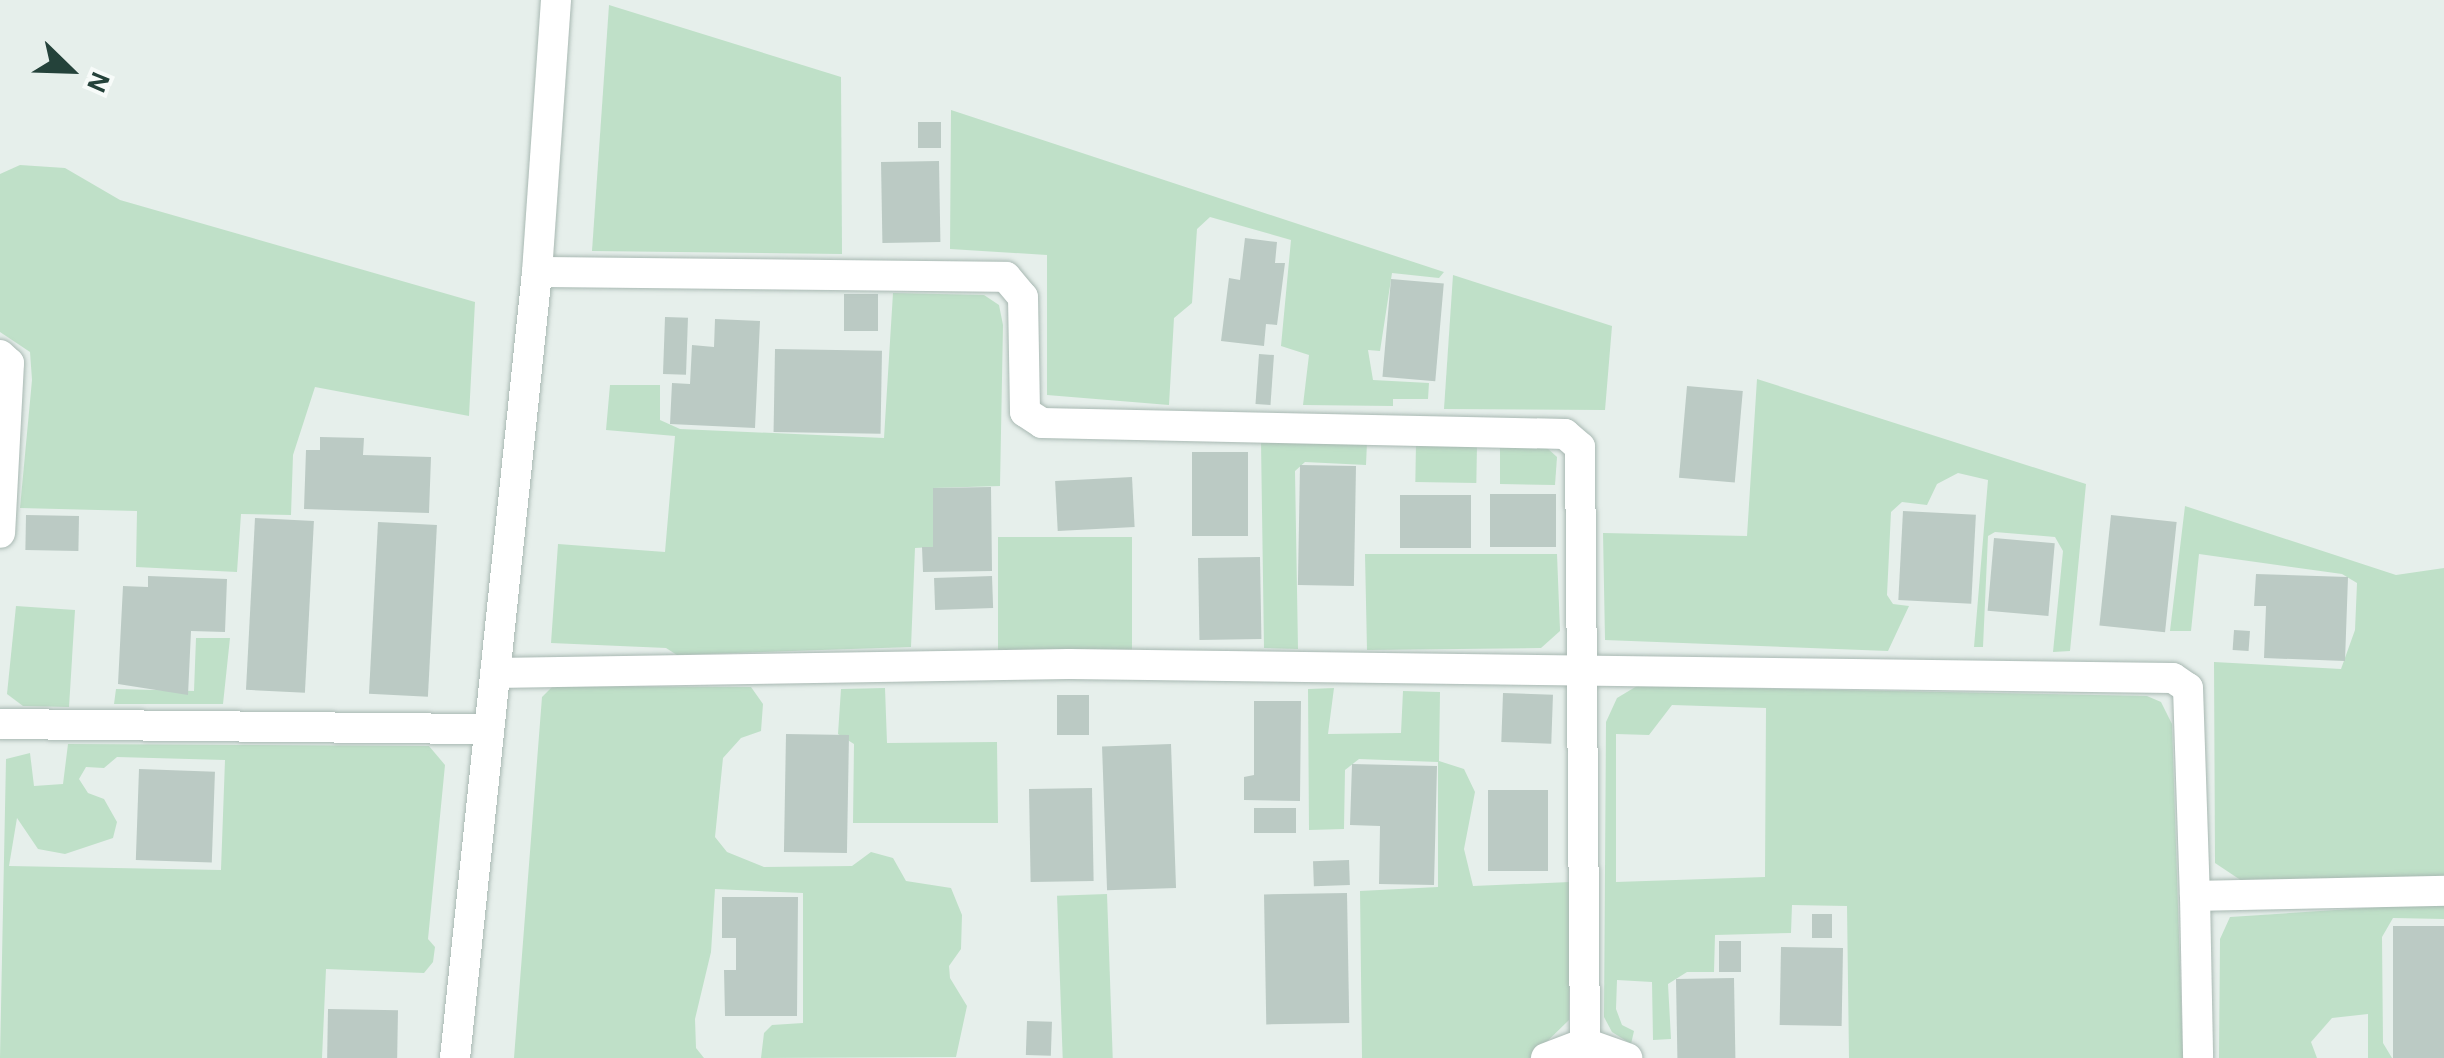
<!DOCTYPE html>
<html>
<head>
<meta charset="utf-8">
<style>
  body { margin:0 }
  #map { position:relative; width:2444px; height:1058px; overflow:hidden; background:#e6efeb; font-family:"Alegreya Sans",sans-serif }
  div>[style] { position:absolute }
  [style*='--x'] { left:calc(var(--x)*1px); top:calc(var(--y)*1px); width:calc(var(--w)*1px); rotate:calc(var(--a)*1deg) }
  .green>* { inset:0; background:#bfe0c8; transform-origin:0 0 }
  .building>* { inset:0; background:#bbcac4; transform-origin:0 0 }
  .roads { filter:drop-shadow(0 0 2px #a8b8b2) drop-shadow(0 0 2px #a8b8b2) }
  .minor>* { height:30px; margin:-15px; padding:0 15px; transform-origin:15px; border-radius:15px; background:#fff }
  span { translate:-50% -50%; white-space:nowrap; text-align:center; line-height:1.15; -webkit-text-stroke:9px #f7fbf9; paint-order:stroke }
  .north { position:absolute; left:20px; top:20px; width:100px; height:100px; -webkit-text-stroke:8px #f7fbf9; paint-order:stroke; rotate:113deg; font-size:28px; font-weight:700; line-height:40px; text-align:center; color:#24423a }
  .north::after { content:''; display:block; margin:auto; width:35px; height:45px; background:#24423a; clip-path:polygon(50% 0,100% 100%,50% 72%,0 100%) }
</style>
</head>
<body>
<div id="map">
  <div class="green">
    <i style="clip-path:polygon(609px 5px,841px 77px,842px 254px,592px 251px)"></i>
    <i style="clip-path:polygon(951px 110px,1444px 272px,1439px 278px,1392px 273px,1380px 351px,1368px 350px,1373px 380px,1429px 383px,1428px 399px,1393px 399px,1393px 406px,1303px 405px,1309px 355px,1281px 346px,1291px 240px,1210px 217px,1197px 229px,1192px 303px,1174px 318px,1169px 405px,1047px 395px,1047px 255px,950px 249px)"></i>
    <i style="clip-path:polygon(20px 165px,65px 168px,120px 200px,475px 302px,469px 416px,315px 387px,293px 455px,291px 515px,241px 514px,237px 572px,136px 567px,137px 511px,20px 508px,32px 380px,30px 352px,0 332px,0 174px)"></i>
    <i style="clip-path:polygon(1453px 275px,1612px 326px,1605px 410px,1444px 409px)"></i>
    <i style="clip-path:polygon(893px 293px,984px 295px,999px 305px,1003px 325px,1000px 486px,933px 488px,933px 547px,915px 548px,911px 647px,677px 655px,666px 648px,551px 643px,558px 544px,665px 552px,675px 436px,606px 430px,610px 385px,660px 385px,660px 420px,680px 429px,884px 438px)"></i>
    <i style="clip-path:polygon(1757px 379px,2086px 484px,2070px 651px,2053px 652px,2063px 551px,2055px 537px,1995px 532px,1988px 536px,1983px 647px,1974px 647px,1988px 480px,1958px 473px,1937px 484px,1927px 505px,1902px 502px,1891px 512px,1887px 595px,1893px 604px,1909px 606px,1888px 651px,1605px 640px,1603px 533px,1747px 536px)"></i>
    <i style="clip-path:polygon(1261px 442px,1367px 442px,1366px 465px,1305px 462px,1295px 471px,1298px 649px,1264px 648px)"></i>
    <i style="left:1477px;top:444px;width:39px;height:61px;rotate:91deg"></i>
    <i style="clip-path:polygon(1500px 445px,1546px 447px,1557px 457px,1555px 485px,1500px 484px)"></i>
    <i style="clip-path:polygon(2185px 506px,2396px 575px,2444px 568px,2444px 919px,2393px 918px,2382px 937px,2383px 1043px,2392px 1058px,2368px 1058px,2368px 1014px,2332px 1018px,2311px 1042px,2317px 1058px,2219px 1058px,2220px 939px,2230px 917px,2381px 907px,2242px 881px,2215px 863px,2214px 662px,2341px 669px,2355px 630px,2357px 583px,2342px 574px,2199px 554px,2191px 631px,2170px 631px)"></i>
    <i style="left:1132px;top:537px;width:113px;height:134px;rotate:90deg"></i>
    <i style="clip-path:polygon(1365px 554px,1557px 554px,1560px 631px,1541px 648px,1367px 650px)"></i>
    <i style="clip-path:polygon(16px 606px,75px 610px,69px 707px,23px 706px,7px 694px)"></i>
    <i style="clip-path:polygon(196px 638px,230px 638px,223px 704px,114px 704px,116px 689px,194px 691px)"></i>
    <i style="clip-path:polygon(553px 686px,751px 687px,763px 704px,761px 731px,741px 738px,723px 758px,715px 837px,727px 852px,764px 867px,852px 866px,871px 852px,893px 858px,906px 881px,951px 888px,962px 915px,961px 949px,949px 966px,950px 978px,967px 1006px,956px 1057px,761px 1058px,764px 1033px,772px 1025px,803px 1023px,803px 893px,715px 889px,711px 952px,695px 1019px,696px 1048px,704px 1058px,514px 1058px,542px 697px)"></i>
    <i style="clip-path:polygon(evenodd,1637px 686px,2147px 696px,2161px 702px,2172px 724px,2183px 1058px,1849px 1058px,1847px 906px,1792px 905px,1791px 933px,1715px 935px,1714px 972px,1687px 972px,1668px 984px,1671px 1039px,1653px 1040px,1652px 982px,1617px 980px,1616px 1009px,1622px 1025px,1634px 1031px,1631px 1044px,1612px 1032px,1604px 1017px,1606px 722px,1617px 698px,1637px 686px,1672px 705px,1766px 708px,1765px 877px,1616px 882px,1616px 734px,1649px 735px,1672px 705px)"></i>
    <i style="clip-path:polygon(885px 688px,887px 743px,997px 742px,998px 823px,853px 823px,854px 744px,838px 734px,841px 689px)"></i>
    <i style="clip-path:polygon(1334px 688px,1328px 734px,1401px 733px,1403px 691px,1440px 692px,1439px 761px,1464px 769px,1475px 792px,1464px 849px,1473px 886px,1570px 882px,1569px 1020px,1530px 1058px,1362px 1058px,1360px 891px,1438px 887px,1438px 762px,1359px 759px,1345px 770px,1344px 829px,1309px 830px,1308px 689px)"></i>
    <i style="clip-path:polygon(evenodd,68px 744px,429px 746px,445px 765px,428px 939px,435px 947px,433px 962px,424px 973px,326px 969px,322px 1058px,0 1058px,6px 759px,30px 753px,34px 786px,63px 784px,68px 744px,117px 757px,225px 760px,221px 870px,9px 866px,17px 818px,38px 849px,65px 854px,113px 838px,117px 822px,104px 799px,88px 793px,79px 779px,86px 767px,104px 768px,117px 757px)"></i>
    <i style="left:1107px;top:894px;width:164px;height:50px;rotate:88deg"></i>
  </div>
  <div class="building">
    <i style="left:918px;top:122px;width:23px;height:26px"></i>
    <i style="left:939px;top:161px;width:81px;height:58px;rotate:89deg"></i>
    <i style="clip-path:polygon(1245px 238px,1277px 242px,1275px 263px,1285px 263px,1277px 325px,1266px 324px,1264px 346px,1221px 341px,1229px 278px,1240px 280px)"></i>
    <i style="left:1391px;top:279px;width:53px;height:98px;rotate:5deg"></i>
    <i style="left:878px;top:294px;width:37px;height:34px;rotate:90deg"></i>
    <i style="left:665px;top:317px;width:23px;height:57px;rotate:2deg"></i>
    <i style="clip-path:polygon(715px 319px,760px 321px,755px 428px,670px 424px,672px 383px,690px 384px,692px 345px,714px 347px)"></i>
    <i style="left:775px;top:349px;width:107px;height:83px;rotate:1deg"></i>
    <i style="left:1259px;top:354px;width:15px;height:50px;rotate:4deg"></i>
    <i style="left:1687px;top:386px;width:56px;height:92px;rotate:5deg"></i>
    <i style="clip-path:polygon(320px 437px,364px 438px,363px 455px,431px 457px,429px 513px,304px 509px,306px 450px,320px 450px)"></i>
    <i style="left:1192px;top:452px;width:56px;height:84px"></i>
    <i style="left:1300px;top:465px;width:56px;height:120px;rotate:1deg"></i>
    <i style="left:1132px;top:477px;width:50px;height:77px;rotate:87deg"></i>
    <i style="clip-path:polygon(991px 487px,992px 571px,923px 572px,922px 547px,933px 547px,933px 488px)"></i>
    <i style="left:1556px;top:494px;width:53px;height:66px;rotate:90deg"></i>
    <i style="left:1400px;top:495px;width:71px;height:53px"></i>
    <i style="left:1903px;top:511px;width:73px;height:89px;rotate:3deg"></i>
    <i style="left:26px;top:515px;width:53px;height:35px;rotate:1deg"></i>
    <i style="left:2111px;top:515px;width:66px;height:111px;rotate:6deg"></i>
    <i style="left:255px;top:518px;width:59px;height:172px;rotate:3deg"></i>
    <i style="left:378px;top:522px;width:59px;height:172px;rotate:3deg"></i>
    <i style="left:1994px;top:538px;width:61px;height:73px;rotate:5deg"></i>
    <i style="left:1260px;top:557px;width:82px;height:62px;rotate:89deg"></i>
    <i style="clip-path:polygon(2256px 574px,2348px 577px,2345px 661px,2264px 658px,2266px 606px,2254px 606px)"></i>
    <i style="clip-path:polygon(148px 576px,227px 579px,225px 632px,191px 631px,188px 695px,118px 684px,123px 586px,148px 587px)"></i>
    <i style="left:992px;top:576px;width:32px;height:58px;rotate:88deg"></i>
    <i style="left:2234px;top:630px;width:16px;height:20px;rotate:4deg"></i>
    <i style="left:1503px;top:693px;width:50px;height:49px;rotate:2deg"></i>
    <i style="left:1057px;top:695px;width:32px;height:40px"></i>
    <i style="clip-path:polygon(1254px 701px,1301px 701px,1300px 801px,1244px 800px,1244px 777px,1254px 775px)"></i>
    <i style="left:786px;top:734px;width:63px;height:118px;rotate:1deg"></i>
    <i style="left:1171px;top:744px;width:144px;height:69px;rotate:88deg"></i>
    <i style="clip-path:polygon(1352px 764px,1437px 766px,1434px 885px,1379px 884px,1380px 826px,1350px 825px)"></i>
    <i style="left:139px;top:769px;width:76px;height:91px;rotate:2deg"></i>
    <i style="left:1092px;top:788px;width:93px;height:63px;rotate:89deg"></i>
    <i style="left:1488px;top:790px;width:60px;height:81px"></i>
    <i style="left:1296px;top:808px;width:25px;height:42px;rotate:90deg"></i>
    <i style="left:1349px;top:860px;width:25px;height:36px;rotate:88deg"></i>
    <i style="left:1347px;top:893px;width:130px;height:83px;rotate:89deg"></i>
    <i style="clip-path:polygon(722px 897px,798px 897px,797px 1016px,725px 1016px,724px 970px,736px 970px,736px 938px,722px 938px)"></i>
    <i style="left:1812px;top:914px;width:20px;height:24px"></i>
    <i style="left:2393px;top:926px;width:51px;height:132px"></i>
    <i style="left:1741px;top:941px;width:31px;height:22px;rotate:90deg"></i>
    <i style="left:1781px;top:947px;width:62px;height:78px;rotate:1deg"></i>
    <i style="left:1734px;top:978px;width:80px;height:58px;rotate:89deg"></i>
    <i style="left:328px;top:1009px;width:70px;height:49px;rotate:1deg"></i>
    <i style="left:1027px;top:1021px;width:25px;height:34px;rotate:2deg"></i>
  </div>
  <div class="roads">
    <div class="minor">
      <i style="--x:537;--y:272;--w:469;--a:0.6"></i>
      <i style="--x:1006;--y:277;--w:26;--a:50"></i>
      <i style="--x:1023;--y:297;--w:115;--a:89"></i>
      <i style="--x:1025;--y:412;--w:20;--a:33"></i>
      <i style="--x:1042;--y:423;--w:523;--a:1.2"></i>
      <i style="--x:1565;--y:434;--w:20;--a:41"></i>
      <i style="--x:1580;--y:447;--w:596;--a:89.52"></i>
      <i style="--x:0;--y:355;--w:12;--a:42"></i>
      <i style="--x:9;--y:363;--w:170;--a:93"></i>
      <i style="--x:495;--y:673;--w:574;--a:-0.9"></i>
      <i style="--x:1069;--y:664;--w:1104;--a:0.73"></i>
      <i style="--x:2173;--y:678;--w:18;--a:34"></i>
      <i style="--x:2188;--y:688;--w:208;--a:88.1"></i>
      <i style="--x:2195;--y:896;--w:249;--a:-1.2"></i>
      <i style="--x:0;--y:724;--w:489;--a:0.6"></i>
      <i style="--x:2195;--y:896;--w:162;--a:88.9"></i>
      <i style="--x:455;--y:1058;--w:790;--a:-84.04"></i>
      <i style="--x:537;--y:272;--w:273;--a:-86"></i>
      <i style="--x:1546;--y:1058;--w:42;--a:-21"></i>
      <i style="--x:1585;--y:1043;--w:45;--a:19.7"></i>
    </div>
  </div>
  <div class="north">N</div>
</div>
</body>
</html>
